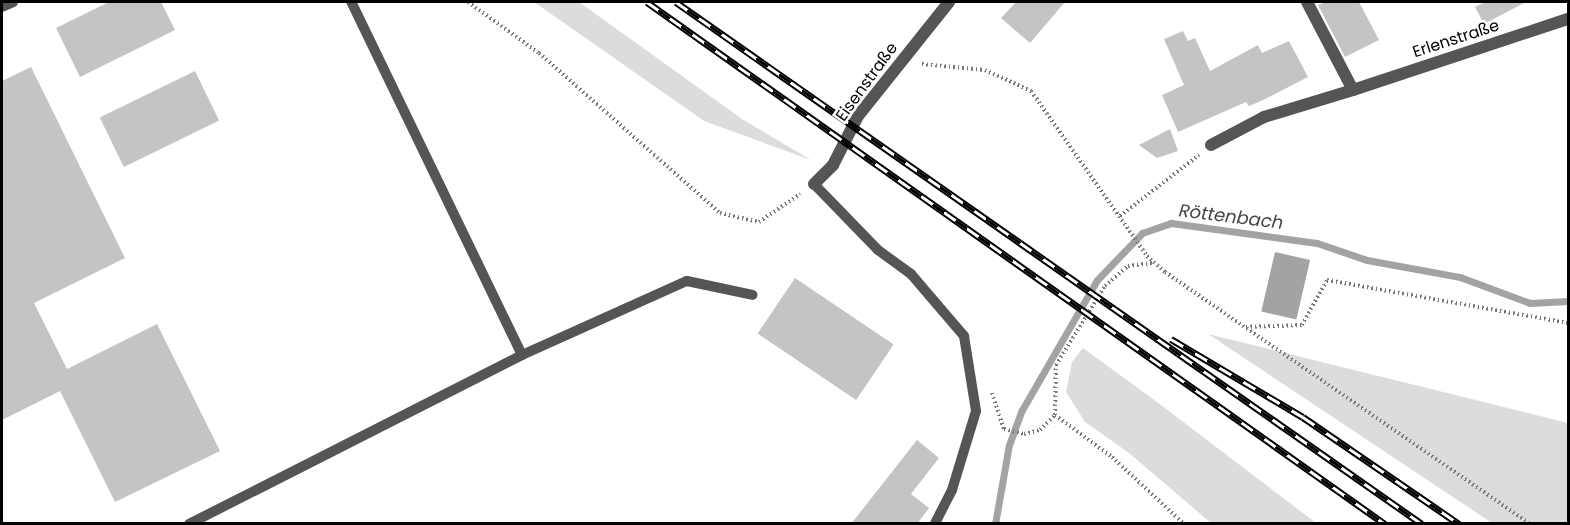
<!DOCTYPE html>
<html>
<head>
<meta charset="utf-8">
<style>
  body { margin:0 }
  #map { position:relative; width:1570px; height:525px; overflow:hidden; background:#fff; font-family:Poppins,sans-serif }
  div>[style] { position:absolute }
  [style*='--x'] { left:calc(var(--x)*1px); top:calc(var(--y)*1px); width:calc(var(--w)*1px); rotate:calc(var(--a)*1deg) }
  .green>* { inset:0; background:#dcdcdc }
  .water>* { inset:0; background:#a3a3a3; transform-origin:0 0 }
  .stream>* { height:7px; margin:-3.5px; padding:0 3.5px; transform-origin:3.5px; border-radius:3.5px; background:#a3a3a3 }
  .building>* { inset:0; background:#c4c4c4; transform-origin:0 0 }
  .path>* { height:4px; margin-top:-2px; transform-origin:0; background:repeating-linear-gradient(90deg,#777 0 1.5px,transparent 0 4.5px) }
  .service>* { height:10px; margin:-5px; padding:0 5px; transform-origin:5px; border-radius:5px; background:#555 }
  .minor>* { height:12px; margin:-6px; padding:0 6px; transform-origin:6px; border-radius:6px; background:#555 }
  .rail>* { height:7px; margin-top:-3.5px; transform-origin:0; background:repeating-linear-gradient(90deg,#fff 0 14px,#000 0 28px); box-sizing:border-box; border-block:2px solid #000 }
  span { translate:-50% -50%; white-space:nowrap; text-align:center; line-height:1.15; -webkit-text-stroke:5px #fff; paint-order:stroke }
  .street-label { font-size:16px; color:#000 }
  .water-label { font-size:18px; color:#444; font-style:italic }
  .frame { position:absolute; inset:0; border:3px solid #000; pointer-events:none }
</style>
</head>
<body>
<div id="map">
  <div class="green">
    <i style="clip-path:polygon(534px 2px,579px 2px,742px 119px,811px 160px,704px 121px)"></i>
    <i style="clip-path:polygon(1208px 334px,1568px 423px,1568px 523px,1492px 523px)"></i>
    <i style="clip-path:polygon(1083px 348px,1157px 402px,1316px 523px,1211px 523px,1129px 453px,1085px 422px,1066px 392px,1072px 362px)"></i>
  </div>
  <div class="water">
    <i style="left:1275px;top:252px;width:36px;height:61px;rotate:13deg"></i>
  </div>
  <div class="stream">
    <i style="--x:995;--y:524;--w:80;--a:-80"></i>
    <i style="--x:1009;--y:445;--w:37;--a:-70"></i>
    <i style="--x:1022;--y:410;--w:150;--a:-60"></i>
    <i style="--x:1097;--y:280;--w:65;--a:-46.2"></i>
    <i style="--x:1142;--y:233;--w:31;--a:-19"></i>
    <i style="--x:1171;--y:223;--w:147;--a:7.8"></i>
    <i style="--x:1317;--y:243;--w:53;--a:18.8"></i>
    <i style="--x:1367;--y:260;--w:95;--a:10.4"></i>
    <i style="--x:1460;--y:277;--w:75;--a:20.4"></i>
    <i style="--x:1530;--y:303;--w:38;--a:-3"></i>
  </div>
  <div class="building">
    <i style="clip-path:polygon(109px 2px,161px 2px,175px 30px,80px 77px,56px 28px)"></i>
    <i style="clip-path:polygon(1016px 2px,1065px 2px,1030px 43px,1001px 18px)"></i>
    <i style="clip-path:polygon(1326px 2px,1359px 2px,1379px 40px,1345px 57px,1318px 5px)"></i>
    <i style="clip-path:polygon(1485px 2px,1526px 2px,1484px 24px,1475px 7px)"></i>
    <i style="clip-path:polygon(1183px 31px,1188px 41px,1195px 38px,1210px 71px,1258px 45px,1262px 53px,1289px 41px,1308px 77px,1261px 101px,1249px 106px,1246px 102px,1178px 132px,1162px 95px,1184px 85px,1164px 39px)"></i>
    <i style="clip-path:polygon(31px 67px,125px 258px,34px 303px,67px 369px,157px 324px,220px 451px,115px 502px,60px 391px,2px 420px,2px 81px)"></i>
    <i style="left:195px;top:71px;width:55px;height:106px;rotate:64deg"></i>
    <i style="clip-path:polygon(1170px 129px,1178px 151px,1157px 158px,1139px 145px)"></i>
    <i style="left:795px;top:278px;width:119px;height:67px;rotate:34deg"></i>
    <i style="clip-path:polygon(917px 440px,939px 458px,911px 494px,929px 508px,917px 524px,851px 524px)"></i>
  </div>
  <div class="path">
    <i style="--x:468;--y:2;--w:87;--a:35.7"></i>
    <i style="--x:539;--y:53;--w:242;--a:41.5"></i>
    <i style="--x:720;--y:213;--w:40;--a:13"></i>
    <i style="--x:759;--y:222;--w:50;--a:-34.3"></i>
    <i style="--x:922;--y:64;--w:63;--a:5.4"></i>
    <i style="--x:985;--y:70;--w:51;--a:24.5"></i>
    <i style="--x:1031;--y:91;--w:202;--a:54.9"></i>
    <i style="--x:1147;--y:256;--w:24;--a:42"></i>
    <i style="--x:1165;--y:272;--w:444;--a:34.6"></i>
    <i style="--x:1120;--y:216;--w:100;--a:-37.7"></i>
    <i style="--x:1246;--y:327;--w:56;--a:-2"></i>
    <i style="--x:1302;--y:325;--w:51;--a:-60.9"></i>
    <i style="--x:1327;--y:280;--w:245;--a:10.1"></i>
    <i style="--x:992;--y:393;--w:38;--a:72"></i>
    <i style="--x:1004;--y:429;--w:21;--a:14"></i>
    <i style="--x:1024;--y:434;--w:16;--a:-14"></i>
    <i style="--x:1040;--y:430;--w:21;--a:-45"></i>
    <i style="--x:1055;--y:415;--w:71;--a:36.4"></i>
    <i style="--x:1112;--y:457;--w:98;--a:42.9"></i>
    <i style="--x:1055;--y:415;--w:50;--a:-88.9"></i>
    <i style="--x:1056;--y:365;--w:93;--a:-58.2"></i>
    <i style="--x:1105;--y:286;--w:30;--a:-41"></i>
    <i style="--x:1128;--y:266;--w:26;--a:-7"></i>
  </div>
  <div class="service">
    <i style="--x:2;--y:7;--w:12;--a:-24"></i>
    <i style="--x:814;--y:184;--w:92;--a:45.9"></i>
    <i style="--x:878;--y:250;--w:41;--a:36"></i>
    <i style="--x:911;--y:274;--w:82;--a:49.5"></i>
    <i style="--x:964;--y:336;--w:76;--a:80.9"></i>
    <i style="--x:976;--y:411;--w:83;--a:106.9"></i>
    <i style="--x:952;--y:490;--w:38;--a:117"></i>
    <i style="--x:522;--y:355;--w:181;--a:-24.2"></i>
    <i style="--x:687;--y:281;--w:67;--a:12"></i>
    <i style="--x:189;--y:524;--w:373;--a:-26.9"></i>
    <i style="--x:522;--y:355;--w:392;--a:-115.8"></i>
  </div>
  <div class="minor">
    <i style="--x:1307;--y:2;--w:99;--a:62.4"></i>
    <i style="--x:1353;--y:90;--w:226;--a:-18.3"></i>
    <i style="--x:1211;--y:145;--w:60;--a:-27.8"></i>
    <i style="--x:1264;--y:117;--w:93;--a:-16.9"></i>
    <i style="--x:814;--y:184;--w:27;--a:-45"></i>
    <i style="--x:833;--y:165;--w:55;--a:-63"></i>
    <i style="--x:858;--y:116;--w:146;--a:-51.4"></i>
  </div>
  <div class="rail">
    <i style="--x:647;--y:2;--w:904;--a:35.27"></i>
    <i style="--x:676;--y:2;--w:910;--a:34.98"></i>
    <i style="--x:1171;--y:339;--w:153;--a:30.6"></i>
    <i style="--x:1303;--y:417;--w:189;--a:34.4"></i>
  </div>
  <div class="street-label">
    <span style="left:1456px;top:39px;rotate:-18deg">Erlenstraße</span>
    <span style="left:867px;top:82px;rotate:-54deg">Eisenstraße</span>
  </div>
  <div class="water-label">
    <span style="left:1231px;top:217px;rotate:7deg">Röttenbach</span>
  </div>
  <div class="frame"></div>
</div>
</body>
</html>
